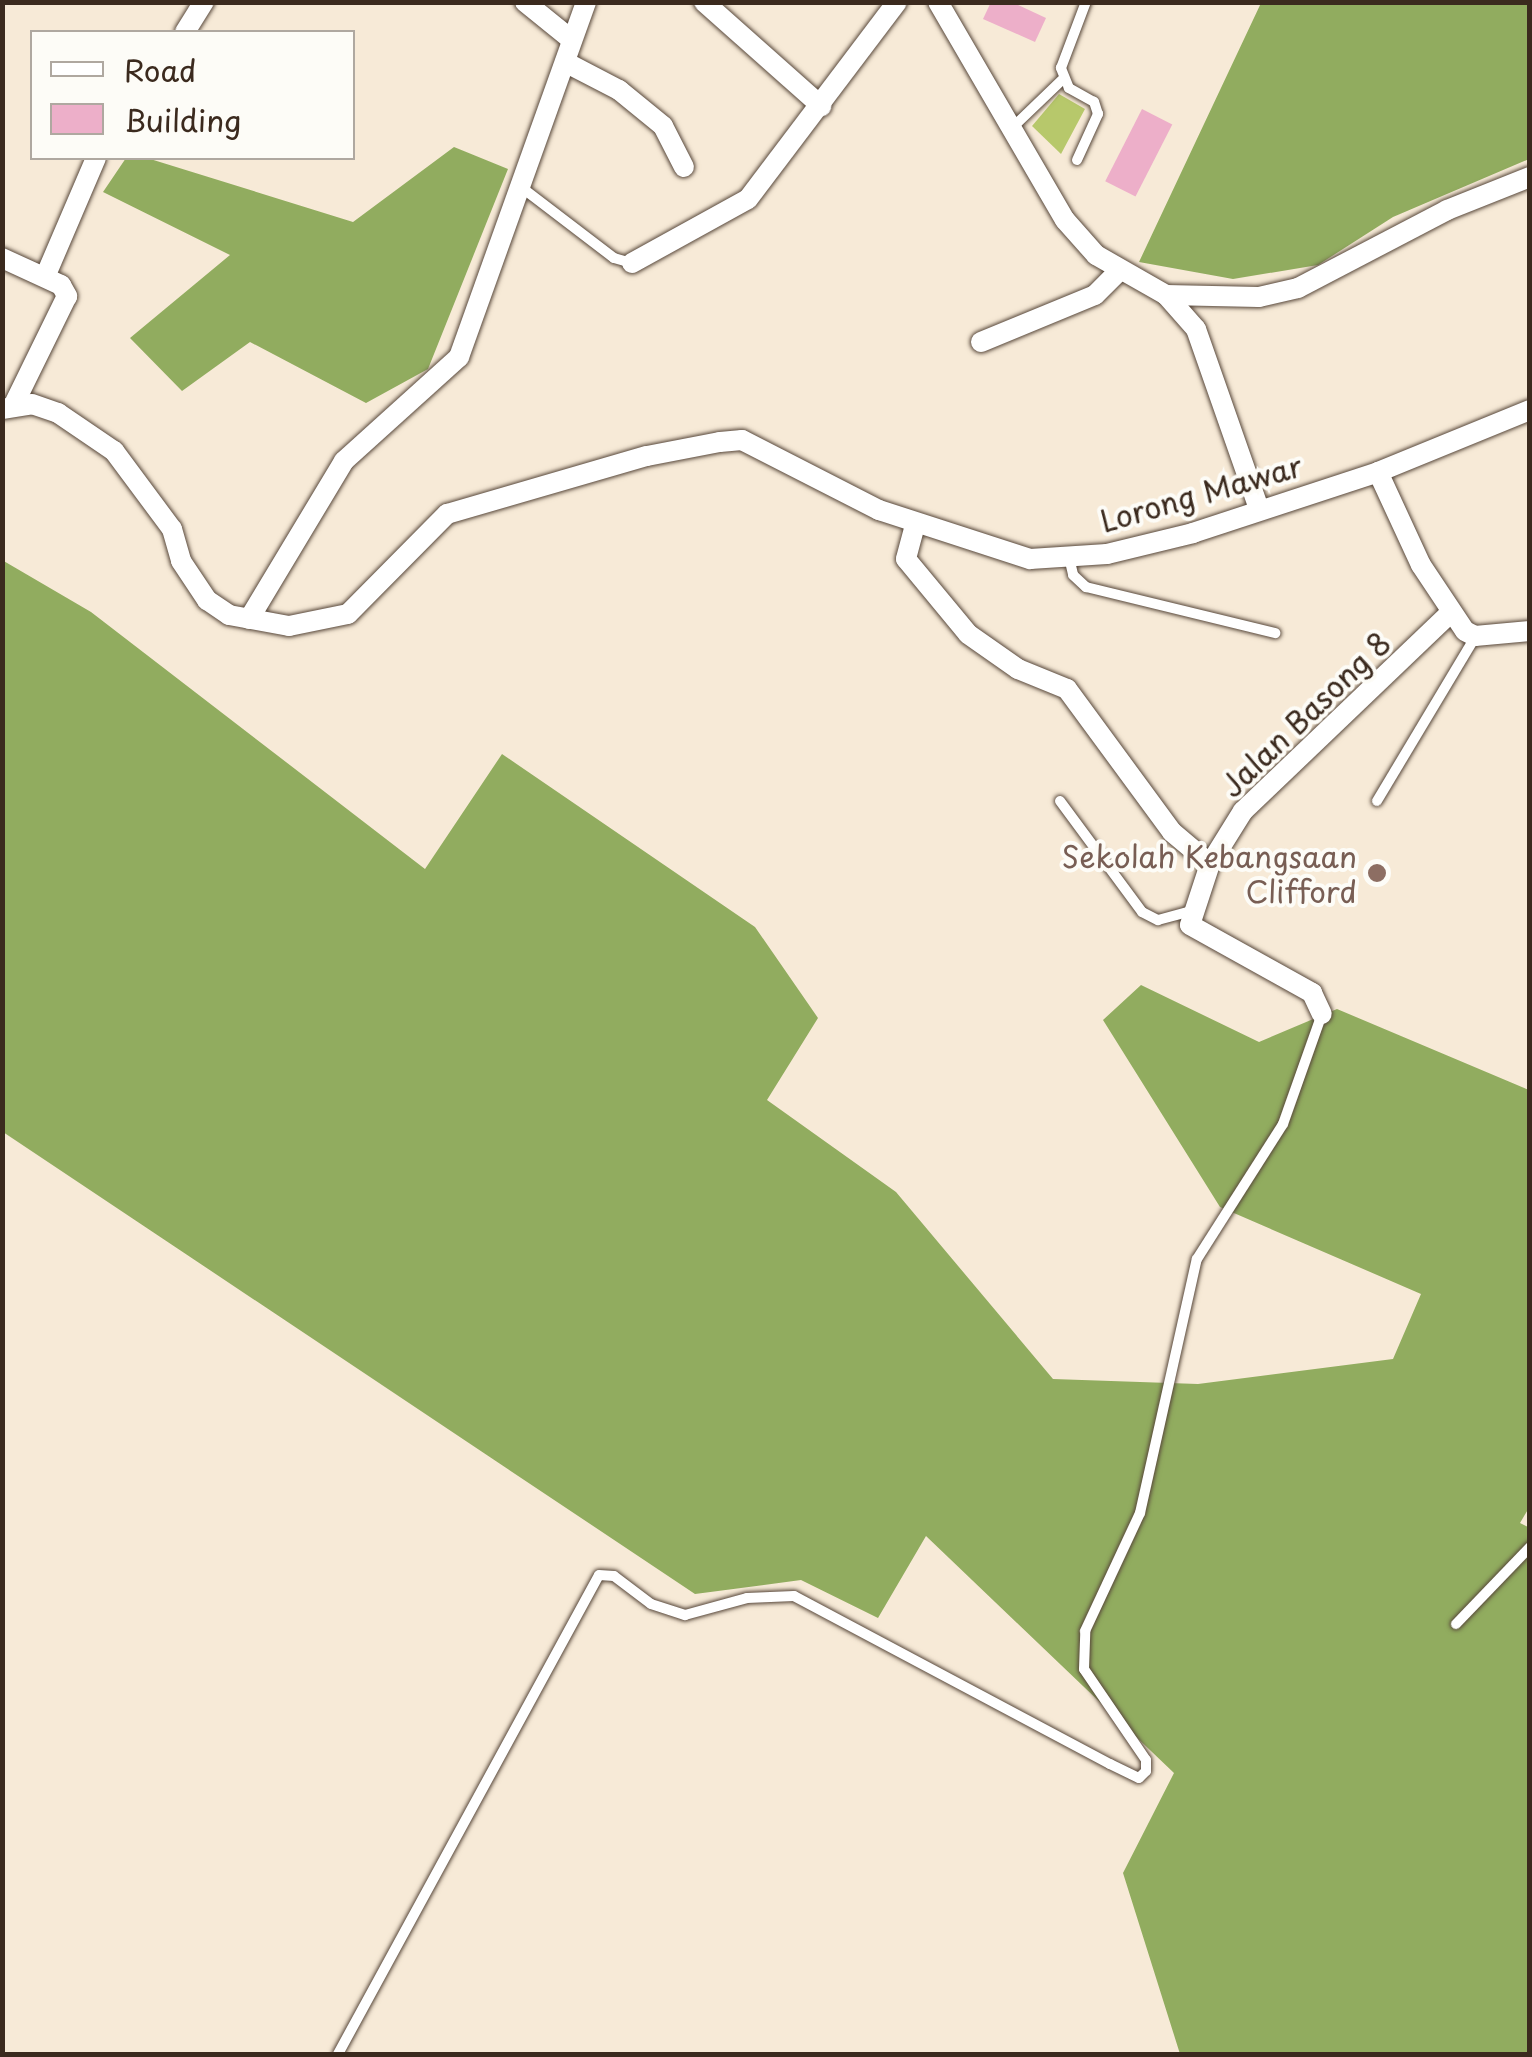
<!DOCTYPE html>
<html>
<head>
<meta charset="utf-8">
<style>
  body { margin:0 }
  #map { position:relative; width:1532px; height:2057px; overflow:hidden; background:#f7ead7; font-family:"Playpen Sans",sans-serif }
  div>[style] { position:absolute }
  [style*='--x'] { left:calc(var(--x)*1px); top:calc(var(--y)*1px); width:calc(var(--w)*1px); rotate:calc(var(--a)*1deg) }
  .green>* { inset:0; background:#b7c86b }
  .forest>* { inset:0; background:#91ac5f }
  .building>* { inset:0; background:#edafc9; transform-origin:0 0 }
  .roads { filter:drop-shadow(0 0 2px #57473a) drop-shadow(0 0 2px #57473a) }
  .lane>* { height:10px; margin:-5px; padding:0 5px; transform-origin:5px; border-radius:5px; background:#fff }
  .street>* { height:20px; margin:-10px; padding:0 10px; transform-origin:10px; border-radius:10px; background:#fff }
  .dots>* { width:28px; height:28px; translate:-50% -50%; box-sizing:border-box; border:5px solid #fdfcf7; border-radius:50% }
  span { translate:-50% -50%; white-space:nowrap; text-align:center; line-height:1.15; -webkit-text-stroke:8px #fdfcf7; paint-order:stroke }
  .street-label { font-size:30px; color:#3b2a1e }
  .education-label { font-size:30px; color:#785e54 }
  .right { translate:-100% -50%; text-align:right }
  .frame { position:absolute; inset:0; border:5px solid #3b2a1e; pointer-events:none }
  .legend { position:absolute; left:30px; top:30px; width:325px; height:130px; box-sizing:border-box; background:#fdfcf7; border:2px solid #afa8a0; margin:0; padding:12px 18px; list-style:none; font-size:30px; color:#3b2a1e }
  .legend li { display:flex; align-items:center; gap:20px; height:50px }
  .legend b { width:50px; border:2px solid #afa8a0 }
</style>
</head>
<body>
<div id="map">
  <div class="green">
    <i style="clip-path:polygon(1059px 94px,1085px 109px,1061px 154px,1032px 126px)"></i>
  </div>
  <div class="forest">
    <i style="clip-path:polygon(1261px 3px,1529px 3px,1529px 159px,1393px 217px,1318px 265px,1233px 279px,1139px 262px)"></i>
    <i style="clip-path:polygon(454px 147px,508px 169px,428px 369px,366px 403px,250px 342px,182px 391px,130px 338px,230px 255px,103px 192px,126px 158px,147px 158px,353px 222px)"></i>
    <i style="clip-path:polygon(2px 560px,91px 612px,425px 869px,502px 754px,755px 927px,818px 1018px,767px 1100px,896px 1192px,1053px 1379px,1198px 1384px,1393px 1359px,1421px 1294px,1220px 1207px,1103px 1020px,1141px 985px,1259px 1042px,1337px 1009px,1529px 1090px,1530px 1506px,1520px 1523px,1530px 1528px,1529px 2054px,1180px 2054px,1123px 1873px,1174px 1773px,926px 1536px,878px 1618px,801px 1580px,695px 1594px,3px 1132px)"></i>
  </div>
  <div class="building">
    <i style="clip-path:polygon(991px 2px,1012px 2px,1046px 18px,1035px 42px,983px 19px)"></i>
    <i style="left:1142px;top:109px;width:34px;height:81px;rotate:27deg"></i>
  </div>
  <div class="roads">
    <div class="lane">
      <i style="--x:1013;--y:127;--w:68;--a:-43.8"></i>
      <i style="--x:1077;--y:160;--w:51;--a:-65.5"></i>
      <i style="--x:1098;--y:114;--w:13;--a:-108"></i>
      <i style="--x:1094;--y:102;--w:29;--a:-151"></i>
      <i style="--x:1069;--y:88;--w:22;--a:-112"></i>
      <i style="--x:1061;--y:68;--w:71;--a:-69.3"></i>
      <i style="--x:521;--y:187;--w:117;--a:37.4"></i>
      <i style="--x:614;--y:258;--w:19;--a:16"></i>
      <i style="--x:1069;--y:557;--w:18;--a:77"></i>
      <i style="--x:1073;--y:575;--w:18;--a:43"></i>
      <i style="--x:1086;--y:587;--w:195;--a:13.7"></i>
      <i style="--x:1060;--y:801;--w:138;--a:53.5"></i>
      <i style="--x:1142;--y:912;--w:18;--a:27"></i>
      <i style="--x:1158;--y:920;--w:34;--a:-15"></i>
      <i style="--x:1377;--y:801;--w:191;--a:-59.1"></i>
      <i style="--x:1456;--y:1624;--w:107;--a:-46.1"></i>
      <i style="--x:338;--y:2054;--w:545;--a:-61.41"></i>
      <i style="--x:599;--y:1575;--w:15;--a:4"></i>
      <i style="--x:614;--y:1576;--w:46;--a:37.1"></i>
      <i style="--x:651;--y:1604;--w:36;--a:18"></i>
      <i style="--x:685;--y:1615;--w:64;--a:-15.3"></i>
      <i style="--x:747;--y:1598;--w:47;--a:-2.4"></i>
      <i style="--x:794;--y:1596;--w:358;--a:28"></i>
      <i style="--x:1110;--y:1764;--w:32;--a:26"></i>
      <i style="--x:1139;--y:1778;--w:10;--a:-45"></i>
      <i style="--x:1146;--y:1771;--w:11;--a:-90"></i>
      <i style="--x:1146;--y:1760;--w:110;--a:-124.3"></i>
      <i style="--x:1084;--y:1669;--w:38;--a:-88"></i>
      <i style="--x:1085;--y:1631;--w:130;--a:-65"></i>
      <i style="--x:1140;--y:1513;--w:260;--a:-77.4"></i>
      <i style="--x:1197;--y:1259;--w:160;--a:-57.5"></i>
      <i style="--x:1283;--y:1124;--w:117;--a:-70.5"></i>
    </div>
    <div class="street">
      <i style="--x:525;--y:2;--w:60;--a:39"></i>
      <i style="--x:704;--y:2;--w:157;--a:41.6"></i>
      <i style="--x:938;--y:2;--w:252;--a:59.8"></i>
      <i style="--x:1065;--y:220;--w:47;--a:48.5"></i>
      <i style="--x:1096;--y:255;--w:81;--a:29.7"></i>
      <i style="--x:1166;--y:295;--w:45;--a:48.6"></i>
      <i style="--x:1196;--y:329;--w:191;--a:70.7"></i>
      <i style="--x:185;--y:32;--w:36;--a:-58"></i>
      <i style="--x:565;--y:62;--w:61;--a:27.4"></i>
      <i style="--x:619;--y:90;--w:57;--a:39.3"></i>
      <i style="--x:663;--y:126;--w:46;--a:62.9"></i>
      <i style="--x:2;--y:258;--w:65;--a:24.6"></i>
      <i style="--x:61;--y:285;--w:13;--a:61"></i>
      <i style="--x:67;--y:296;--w:123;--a:116.1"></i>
      <i style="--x:632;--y:263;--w:132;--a:-28.9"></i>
      <i style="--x:748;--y:199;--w:247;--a:-52.9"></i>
      <i style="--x:45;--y:277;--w:129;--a:-66.8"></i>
      <i style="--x:1166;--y:295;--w:93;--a:1.2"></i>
      <i style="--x:1259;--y:297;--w:40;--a:-13"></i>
      <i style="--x:1298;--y:288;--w:168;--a:-27.6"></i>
      <i style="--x:1447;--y:210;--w:89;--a:-21.7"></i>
      <i style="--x:981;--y:342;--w:123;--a:-22.4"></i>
      <i style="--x:1095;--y:295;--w:33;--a:-45"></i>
      <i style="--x:2;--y:409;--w:30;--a:-9"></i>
      <i style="--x:32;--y:404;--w:28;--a:19"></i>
      <i style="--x:58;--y:413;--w:68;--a:34.2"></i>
      <i style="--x:114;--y:451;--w:97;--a:53.4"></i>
      <i style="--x:172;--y:529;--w:33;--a:74"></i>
      <i style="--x:181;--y:561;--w:47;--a:56.3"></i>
      <i style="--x:207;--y:600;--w:27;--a:34"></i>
      <i style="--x:229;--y:615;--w:61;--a:10.4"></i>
      <i style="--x:289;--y:626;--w:60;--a:-11.5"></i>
      <i style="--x:348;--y:614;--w:141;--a:-45.3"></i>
      <i style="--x:447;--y:514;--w:208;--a:-16.2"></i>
      <i style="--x:647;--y:456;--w:74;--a:-10.9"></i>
      <i style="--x:720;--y:442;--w:22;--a:-5"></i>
      <i style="--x:742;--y:440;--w:154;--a:27.1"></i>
      <i style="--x:879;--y:510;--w:159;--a:18"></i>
      <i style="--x:1030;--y:559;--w:77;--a:-3.7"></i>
      <i style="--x:1107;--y:554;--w:89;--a:-13.7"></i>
      <i style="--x:1193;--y:533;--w:195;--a:-18.2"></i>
      <i style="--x:1378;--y:472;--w:164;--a:-22.2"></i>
      <i style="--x:1378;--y:472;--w:102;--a:65.2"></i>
      <i style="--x:1421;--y:565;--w:79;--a:56.3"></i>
      <i style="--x:1465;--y:631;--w:11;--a:27"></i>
      <i style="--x:1475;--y:636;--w:55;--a:-5.2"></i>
      <i style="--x:915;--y:525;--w:35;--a:105"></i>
      <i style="--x:906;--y:559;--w:97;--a:50.4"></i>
      <i style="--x:968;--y:634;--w:61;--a:35"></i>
      <i style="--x:1018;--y:669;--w:53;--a:22.2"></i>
      <i style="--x:1067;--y:689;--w:177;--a:53.7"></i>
      <i style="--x:1172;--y:832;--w:50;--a:40.1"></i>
      <i style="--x:1210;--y:864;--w:64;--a:108.2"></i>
      <i style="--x:1190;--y:925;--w:140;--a:29.1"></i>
      <i style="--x:1312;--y:993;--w:23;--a:65"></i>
      <i style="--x:249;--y:619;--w:184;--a:-59"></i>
      <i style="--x:344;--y:461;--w:155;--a:-42.1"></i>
      <i style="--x:459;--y:357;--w:377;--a:-70.3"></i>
      <i style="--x:1210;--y:864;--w:62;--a:-58.1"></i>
      <i style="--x:1243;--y:811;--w:286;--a:-43.7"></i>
    </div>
  </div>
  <div class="dots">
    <i style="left:1377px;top:873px;background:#8d6e63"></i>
  </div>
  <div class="street-label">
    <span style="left:1201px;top:493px;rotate:-16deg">Lorong Mawar</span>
    <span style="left:1305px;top:714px;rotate:-44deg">Jalan Basong 8</span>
  </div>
  <div class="education-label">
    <span class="right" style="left:1357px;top:873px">Sekolah Kebangsaan<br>Clifford</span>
  </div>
  <div class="frame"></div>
  <ul class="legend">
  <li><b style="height:12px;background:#fff"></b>Road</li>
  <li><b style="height:28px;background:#edafc9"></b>Building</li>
  </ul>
</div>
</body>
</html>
